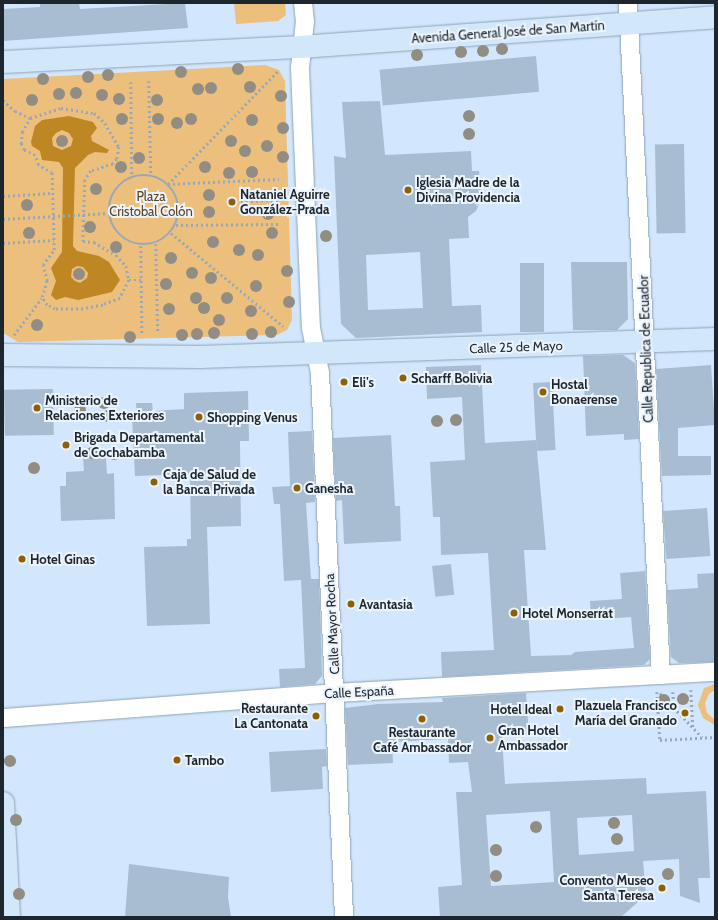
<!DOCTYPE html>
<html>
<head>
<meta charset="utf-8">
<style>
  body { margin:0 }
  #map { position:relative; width:718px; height:920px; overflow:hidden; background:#d2e7fd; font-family:Cabin,sans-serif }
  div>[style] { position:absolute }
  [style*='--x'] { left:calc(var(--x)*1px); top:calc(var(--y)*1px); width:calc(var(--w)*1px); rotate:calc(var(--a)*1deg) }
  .green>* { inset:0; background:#ecbf7d }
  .water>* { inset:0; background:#be8724 }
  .building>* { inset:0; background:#a9bdd2; transform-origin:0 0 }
  .path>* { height:2.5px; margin-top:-1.25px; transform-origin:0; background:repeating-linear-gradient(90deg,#98a8ba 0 2px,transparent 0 5px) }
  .path>.ring { margin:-1.25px; padding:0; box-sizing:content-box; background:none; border:2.5px solid #98a8ba; border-radius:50% }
  .roads { filter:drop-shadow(0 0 1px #8ea2b6) drop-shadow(0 0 1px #8ea2b6) }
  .street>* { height:18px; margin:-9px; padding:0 9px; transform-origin:9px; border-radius:9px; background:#fff }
  .secondary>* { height:22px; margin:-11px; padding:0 11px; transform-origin:11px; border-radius:11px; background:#d3e7fb }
  .trees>* { width:12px; height:12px; margin:-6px; border-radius:50%; background:#918d83 }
  .dots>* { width:11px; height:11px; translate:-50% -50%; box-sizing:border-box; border:2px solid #ebf3fc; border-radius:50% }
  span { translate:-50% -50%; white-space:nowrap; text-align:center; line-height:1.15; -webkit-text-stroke:4px #ebf3fc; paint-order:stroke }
  .street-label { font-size:13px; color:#1d252d }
  .poi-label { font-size:13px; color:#1d252d; font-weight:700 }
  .left { translate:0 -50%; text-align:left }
  .right { translate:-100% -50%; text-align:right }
  .park-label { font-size:13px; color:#5c441f }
  .frame { position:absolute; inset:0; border:4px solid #1d252d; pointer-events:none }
</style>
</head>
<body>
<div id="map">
  <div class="green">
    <i style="clip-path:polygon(234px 3px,285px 3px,286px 15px,278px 21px,236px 24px)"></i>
    <i style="clip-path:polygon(265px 65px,279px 70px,285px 81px,292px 320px,287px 330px,277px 335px,18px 342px,3px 333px,3px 79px)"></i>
    <i style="clip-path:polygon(715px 684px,715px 690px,709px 694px,705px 703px,707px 713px,715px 720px,715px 725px,703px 718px,698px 705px,704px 688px)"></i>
  </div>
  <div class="water">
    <i style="clip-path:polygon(evenodd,69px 116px,93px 122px,97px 128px,91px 136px,92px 141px,109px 150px,107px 153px,95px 152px,88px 155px,75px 168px,73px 246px,77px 251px,99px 256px,109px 262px,120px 280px,112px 292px,78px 300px,65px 297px,56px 300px,51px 295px,56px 281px,51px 268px,62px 252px,63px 168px,59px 162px,42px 160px,40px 151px,32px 146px,31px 142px,35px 126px,42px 120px,69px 116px,62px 130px,69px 133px,73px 139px,71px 146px,62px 150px,53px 146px,52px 138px,56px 133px,62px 130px,69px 116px,77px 266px,83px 267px,88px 273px,87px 278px,80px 283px,75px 281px,71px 277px,72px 269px,77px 266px)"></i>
  </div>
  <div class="building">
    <i style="clip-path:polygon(40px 3px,79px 3px,80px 9px,185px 3px,188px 28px,3px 41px,3px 9px,40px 7px)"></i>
    <i style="left:536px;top:56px;width:36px;height:157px;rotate:85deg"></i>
    <i style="clip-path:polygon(evenodd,380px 101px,385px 155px,471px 151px,472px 171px,479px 171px,481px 199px,476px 211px,468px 217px,469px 238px,449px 239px,452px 306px,481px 305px,482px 332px,356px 338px,341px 324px,334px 156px,346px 158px,342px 102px,380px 101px,420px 252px,423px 308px,368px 310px,366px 255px,420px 252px)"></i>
    <i style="left:684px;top:144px;width:89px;height:29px;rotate:89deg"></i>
    <i style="clip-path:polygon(571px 262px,627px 262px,628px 319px,617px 330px,573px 330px)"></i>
    <i style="left:520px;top:263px;width:24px;height:69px"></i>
    <i style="clip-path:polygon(623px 355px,635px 363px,639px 439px,624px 440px,624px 434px,586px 436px,583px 356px)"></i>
    <i style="clip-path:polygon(481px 365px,485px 443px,536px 440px,546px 550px,524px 550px,531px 656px,571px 655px,575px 652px,634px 648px,631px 617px,591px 620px,590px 601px,622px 599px,620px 573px,645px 571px,650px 659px,644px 665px,442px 677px,441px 652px,494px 650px,488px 553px,441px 555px,440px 517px,433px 517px,430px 462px,465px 460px,462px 397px,427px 399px,426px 367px)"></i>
    <i style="clip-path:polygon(711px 365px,715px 425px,678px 428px,678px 456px,711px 456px,711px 475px,662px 476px,656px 369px)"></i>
    <i style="left:552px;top:382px;width:68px;height:19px;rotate:87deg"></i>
    <i style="left:53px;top:389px;width:46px;height:49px;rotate:89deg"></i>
    <i style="clip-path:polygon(248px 391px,249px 441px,240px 441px,241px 526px,207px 527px,210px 624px,147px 626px,144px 547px,187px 546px,187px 539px,191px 539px,190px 474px,135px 476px,132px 418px,137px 418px,136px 403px,152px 403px,153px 411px,184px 409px,184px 393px)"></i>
    <i style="clip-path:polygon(312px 431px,315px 502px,306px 503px,311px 579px,319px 579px,322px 676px,315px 684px,280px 687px,279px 669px,305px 668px,301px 580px,284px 581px,280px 504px,274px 504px,272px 487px,290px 486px,288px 432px)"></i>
    <i style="clip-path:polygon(391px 435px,395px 506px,400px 506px,401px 541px,344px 544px,342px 500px,336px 501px,333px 438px)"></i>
    <i style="clip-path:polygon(106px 457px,107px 474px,114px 473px,115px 519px,61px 521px,60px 486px,66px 486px,66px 472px,84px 471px,83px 458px)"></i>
    <i style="left:707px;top:508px;width:48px;height:44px;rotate:86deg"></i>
    <i style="left:451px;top:564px;width:31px;height:19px;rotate:84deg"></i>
    <i style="clip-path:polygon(715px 573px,715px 662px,679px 663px,671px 657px,667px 590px,698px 588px,697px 574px)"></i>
    <i style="clip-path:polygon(evenodd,526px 693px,529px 735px,502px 736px,505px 784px,646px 778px,647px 794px,706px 791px,710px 878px,698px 878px,700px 903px,680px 896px,679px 859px,643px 861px,646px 895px,621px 917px,440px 917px,438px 887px,462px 885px,456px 792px,472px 792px,468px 762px,449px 763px,448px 739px,392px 742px,393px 763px,348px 765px,345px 708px,378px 704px,443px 702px,442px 698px,526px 693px,550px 811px,554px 882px,491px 886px,486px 815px,550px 811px,526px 693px,632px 815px,634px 851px,579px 855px,577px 818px,632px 815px)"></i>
    <i style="clip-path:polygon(326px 749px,327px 766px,322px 767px,323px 789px,271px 792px,269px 752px)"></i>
    <i style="clip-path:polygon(129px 864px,229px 877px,228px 897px,231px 917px,125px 917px)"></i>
  </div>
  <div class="path">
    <i style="--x:149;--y:81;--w:95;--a:88.8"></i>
    <i style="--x:131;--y:82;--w:95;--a:89.4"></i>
    <i style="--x:3;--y:100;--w:16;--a:43"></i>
    <i style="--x:15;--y:111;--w:17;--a:25"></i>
    <i style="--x:61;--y:108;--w:33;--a:9"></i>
    <i style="--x:94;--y:113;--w:15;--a:42"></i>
    <i style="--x:105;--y:123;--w:28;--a:60"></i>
    <i style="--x:119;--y:147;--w:12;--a:99"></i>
    <i style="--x:117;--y:159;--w:6;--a:129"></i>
    <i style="--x:113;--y:164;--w:23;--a:162"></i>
    <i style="--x:91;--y:171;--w:11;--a:124"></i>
    <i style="--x:85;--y:180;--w:61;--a:91.9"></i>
    <i style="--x:83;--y:241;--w:11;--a:5"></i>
    <i style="--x:94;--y:242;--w:26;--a:31"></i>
    <i style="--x:116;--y:255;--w:15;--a:48"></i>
    <i style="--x:126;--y:266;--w:14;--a:78"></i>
    <i style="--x:129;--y:280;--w:20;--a:117"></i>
    <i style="--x:120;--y:298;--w:18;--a:158"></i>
    <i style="--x:103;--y:305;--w:20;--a:169"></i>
    <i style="--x:83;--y:309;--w:28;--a:180"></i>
    <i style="--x:55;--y:309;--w:9;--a:-153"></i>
    <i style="--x:47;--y:305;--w:9;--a:-122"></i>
    <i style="--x:42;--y:297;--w:17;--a:-73"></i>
    <i style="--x:47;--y:281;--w:16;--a:-104"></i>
    <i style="--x:43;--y:265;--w:19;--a:-54"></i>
    <i style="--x:54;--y:250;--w:77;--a:-91.5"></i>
    <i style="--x:52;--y:173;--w:16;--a:-150"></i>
    <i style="--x:38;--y:165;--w:10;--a:-107"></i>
    <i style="--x:35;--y:155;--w:12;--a:-156"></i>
    <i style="--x:24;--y:150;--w:7;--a:-117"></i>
    <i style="--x:21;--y:144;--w:12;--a:-85"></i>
    <i style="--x:22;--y:132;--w:16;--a:-60"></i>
    <i style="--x:30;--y:118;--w:33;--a:-18"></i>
    <i class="ring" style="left:109px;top:175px;width:67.5px;height:67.5px"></i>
    <i style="--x:168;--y:184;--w:159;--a:-45.8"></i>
    <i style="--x:168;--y:184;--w:111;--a:-2.6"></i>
    <i style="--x:3;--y:196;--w:49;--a:-3.5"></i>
    <i style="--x:241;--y:201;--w:39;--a:-1"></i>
    <i style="--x:3;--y:219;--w:106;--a:-3.2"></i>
    <i style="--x:176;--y:225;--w:105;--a:-0.5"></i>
    <i style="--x:171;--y:233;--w:146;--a:39.7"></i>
    <i style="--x:3;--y:243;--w:51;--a:-3.4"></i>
    <i style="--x:156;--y:244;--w:89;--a:88.7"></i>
    <i style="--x:141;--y:246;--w:87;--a:89.3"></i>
    <i style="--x:129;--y:280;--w:12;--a:0"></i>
    <i style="--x:14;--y:335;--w:46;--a:-52.9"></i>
    <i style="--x:691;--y:690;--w:37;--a:87"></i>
    <i style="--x:657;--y:692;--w:48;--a:86.4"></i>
    <i style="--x:660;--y:740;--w:55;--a:-3.1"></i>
    <i style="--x:673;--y:692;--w:15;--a:86"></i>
    <i style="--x:660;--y:693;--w:61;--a:46.3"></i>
  </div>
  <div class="roads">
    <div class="street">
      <i style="--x:303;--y:3;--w:18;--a:84"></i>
      <i style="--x:305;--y:21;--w:47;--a:96.1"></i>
      <i style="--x:300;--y:68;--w:260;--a:87.6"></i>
      <i style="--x:311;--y:328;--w:46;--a:78.7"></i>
      <i style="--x:320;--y:373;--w:545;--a:87.47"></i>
      <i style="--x:628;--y:3;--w:673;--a:87.19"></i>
      <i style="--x:3;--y:718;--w:333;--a:-4.3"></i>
      <i style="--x:335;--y:693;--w:381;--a:-3.2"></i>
    </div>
    <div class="secondary">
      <i style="--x:3;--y:62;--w:298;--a:-2.9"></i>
      <i style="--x:301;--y:47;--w:415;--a:-4.1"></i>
      <i style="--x:3;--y:355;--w:197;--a:0.6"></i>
      <i style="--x:200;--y:357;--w:515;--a:-2"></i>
      <i style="--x:3;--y:803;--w:114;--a:87"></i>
    </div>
  </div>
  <div class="trees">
    <i style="left:502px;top:49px"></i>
    <i style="left:483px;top:51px"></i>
    <i style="left:461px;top:52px"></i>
    <i style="left:417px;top:55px"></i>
    <i style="left:238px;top:69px"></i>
    <i style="left:181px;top:72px"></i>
    <i style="left:108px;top:75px"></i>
    <i style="left:88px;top:77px"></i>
    <i style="left:43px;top:79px"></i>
    <i style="left:250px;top:87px"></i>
    <i style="left:211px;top:88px"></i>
    <i style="left:198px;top:89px"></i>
    <i style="left:76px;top:93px"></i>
    <i style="left:59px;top:94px"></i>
    <i style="left:102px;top:95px"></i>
    <i style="left:281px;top:96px"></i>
    <i style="left:119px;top:99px"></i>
    <i style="left:32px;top:100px"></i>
    <i style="left:157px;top:100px"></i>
    <i style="left:469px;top:116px"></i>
    <i style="left:122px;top:119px"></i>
    <i style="left:158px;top:119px"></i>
    <i style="left:191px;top:119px"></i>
    <i style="left:252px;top:120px"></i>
    <i style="left:177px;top:123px"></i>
    <i style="left:283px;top:128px"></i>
    <i style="left:469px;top:134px"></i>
    <i style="left:62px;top:141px"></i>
    <i style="left:231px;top:141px"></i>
    <i style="left:267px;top:146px"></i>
    <i style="left:245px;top:151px"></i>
    <i style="left:283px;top:157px"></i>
    <i style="left:139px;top:158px"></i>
    <i style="left:121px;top:167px"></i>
    <i style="left:205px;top:167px"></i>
    <i style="left:252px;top:172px"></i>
    <i style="left:229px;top:173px"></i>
    <i style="left:96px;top:189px"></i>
    <i style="left:209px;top:195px"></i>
    <i style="left:27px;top:205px"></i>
    <i style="left:209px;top:212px"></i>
    <i style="left:268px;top:214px"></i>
    <i style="left:90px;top:227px"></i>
    <i style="left:29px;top:233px"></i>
    <i style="left:272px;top:233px"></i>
    <i style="left:326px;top:236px"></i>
    <i style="left:213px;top:242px"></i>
    <i style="left:116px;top:247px"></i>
    <i style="left:239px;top:250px"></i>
    <i style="left:258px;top:255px"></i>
    <i style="left:171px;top:258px"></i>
    <i style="left:287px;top:271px"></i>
    <i style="left:192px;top:273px"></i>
    <i style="left:79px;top:274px"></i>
    <i style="left:211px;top:278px"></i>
    <i style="left:166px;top:284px"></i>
    <i style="left:256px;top:286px"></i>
    <i style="left:196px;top:298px"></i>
    <i style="left:227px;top:298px"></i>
    <i style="left:289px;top:302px"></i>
    <i style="left:204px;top:308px"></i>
    <i style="left:169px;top:309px"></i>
    <i style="left:251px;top:311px"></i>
    <i style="left:219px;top:320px"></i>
    <i style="left:37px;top:325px"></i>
    <i style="left:271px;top:332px"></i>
    <i style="left:214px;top:333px"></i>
    <i style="left:197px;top:334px"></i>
    <i style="left:252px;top:334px"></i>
    <i style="left:182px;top:335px"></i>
    <i style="left:130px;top:337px"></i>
    <i style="left:104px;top:403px"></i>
    <i style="left:80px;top:410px"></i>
    <i style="left:108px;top:416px"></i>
    <i style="left:456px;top:420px"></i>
    <i style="left:437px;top:421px"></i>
    <i style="left:92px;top:453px"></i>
    <i style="left:114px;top:454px"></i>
    <i style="left:34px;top:468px"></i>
    <i style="left:683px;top:699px"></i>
    <i style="left:664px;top:700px"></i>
    <i style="left:10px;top:761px"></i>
    <i style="left:16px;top:820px"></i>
    <i style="left:614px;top:823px"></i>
    <i style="left:536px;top:827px"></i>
    <i style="left:617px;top:839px"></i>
    <i style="left:496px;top:850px"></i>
    <i style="left:668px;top:874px"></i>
    <i style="left:496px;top:876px"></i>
    <i style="left:19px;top:894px"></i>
  </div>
  <div class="dots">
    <i style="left:408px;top:190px;background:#8c6004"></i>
    <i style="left:232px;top:202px;background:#8c6004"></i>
    <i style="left:403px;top:378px;background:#8c6004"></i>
    <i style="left:344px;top:382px;background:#8c6004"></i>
    <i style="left:543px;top:392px;background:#8c6004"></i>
    <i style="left:37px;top:408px;background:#8c6004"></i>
    <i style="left:199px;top:417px;background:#8c6004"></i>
    <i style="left:66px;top:445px;background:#8c6004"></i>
    <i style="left:154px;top:482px;background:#8c6004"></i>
    <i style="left:297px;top:488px;background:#8c6004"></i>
    <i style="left:22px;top:559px;background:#8c6004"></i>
    <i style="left:351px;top:604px;background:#8c6004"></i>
    <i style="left:514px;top:613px;background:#8c6004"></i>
    <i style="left:560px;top:709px;background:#8c6004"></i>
    <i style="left:685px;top:713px;background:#8c6004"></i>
    <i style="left:316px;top:716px;background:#8c6004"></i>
    <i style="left:422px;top:719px;background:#8c6004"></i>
    <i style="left:490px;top:738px;background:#8c6004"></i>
    <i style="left:177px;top:760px;background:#8c6004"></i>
    <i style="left:662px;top:888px;background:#8c6004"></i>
  </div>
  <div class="street-label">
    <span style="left:508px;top:32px;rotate:-4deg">Avenida General José de San Martín</span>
    <span style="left:516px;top:347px;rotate:-2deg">Calle 25 de Mayo</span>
    <span style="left:646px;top:349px;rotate:-92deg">Calle Republica de Ecuador</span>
    <span style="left:332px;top:624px;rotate:-93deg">Calle Mayor Rocha</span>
    <span style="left:359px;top:692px;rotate:-3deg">Calle España</span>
  </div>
  <div class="poi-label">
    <span class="left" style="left:416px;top:190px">Iglesia Madre de la<br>Divina Providencia</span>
    <span class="left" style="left:240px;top:202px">Nataniel Aguirre<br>González-Prada</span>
    <span class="left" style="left:411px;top:378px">Scharff Bolivia</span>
    <span class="left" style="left:352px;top:382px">Eli's</span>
    <span class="left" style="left:551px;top:392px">Hostal<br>Bonaerense</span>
    <span class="left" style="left:45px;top:408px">Ministerio de<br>Relaciones Exteriores</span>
    <span class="left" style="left:207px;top:417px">Shopping Venus</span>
    <span class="left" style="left:74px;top:445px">Brigada Departamental<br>de Cochabamba</span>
    <span class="left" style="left:163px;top:482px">Caja de Salud de<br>la Banca Privada</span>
    <span class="left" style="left:305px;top:488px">Ganesha</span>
    <span class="left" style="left:30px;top:559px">Hotel Ginas</span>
    <span class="left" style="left:359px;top:604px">Avantasia</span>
    <span class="left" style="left:522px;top:613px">Hotel Monserrat</span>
    <span class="right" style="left:677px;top:713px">Plazuela Francisco<br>María del Granado</span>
    <span class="right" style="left:308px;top:716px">Restaurante<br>La Cantonata</span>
    <span class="right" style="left:552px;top:709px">Hotel Ideal</span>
    <span class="left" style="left:498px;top:738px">Gran Hotel<br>Ambassador</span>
    <span style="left:422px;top:740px">Restaurante<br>Café Ambassador</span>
    <span class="left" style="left:185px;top:760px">Tambo</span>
    <span class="right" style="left:654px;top:888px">Convento Museo<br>Santa Teresa</span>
  </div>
  <div class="park-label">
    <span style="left:151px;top:204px">Plaza<br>Cristobal Colón</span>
  </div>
  <div class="frame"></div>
</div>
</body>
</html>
